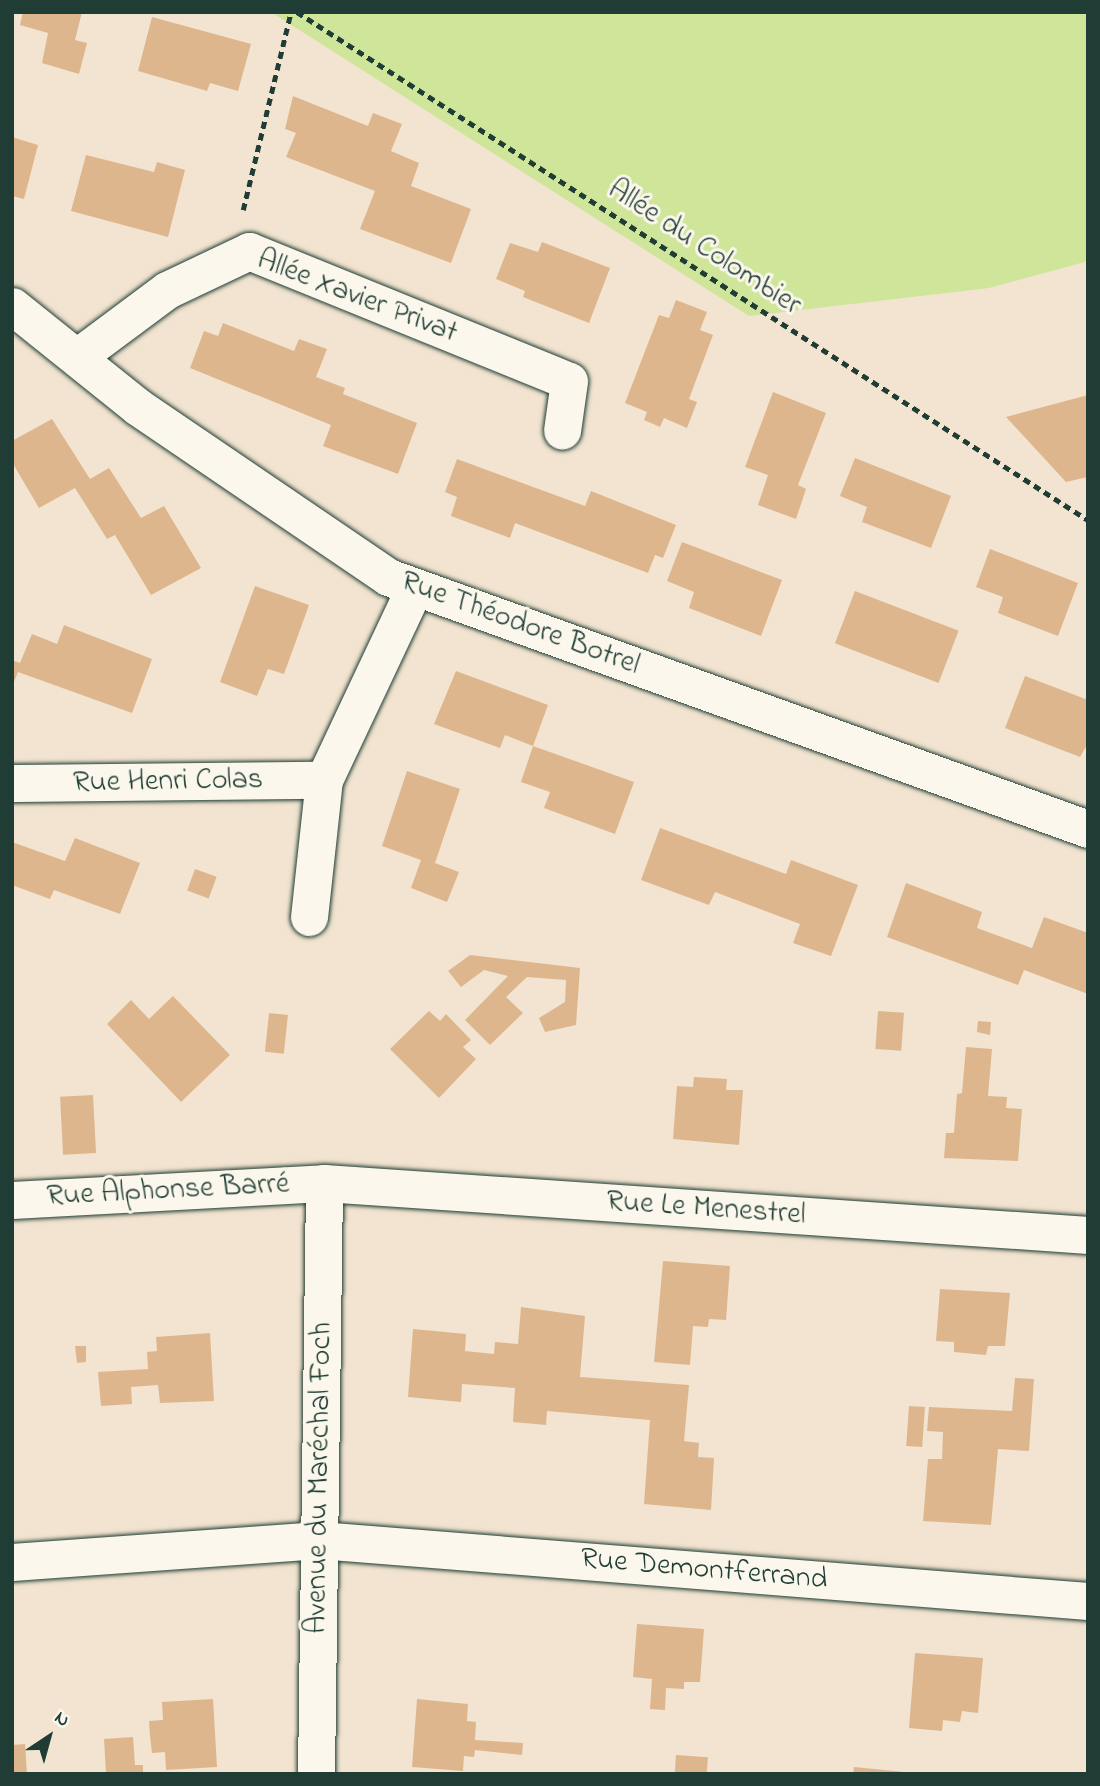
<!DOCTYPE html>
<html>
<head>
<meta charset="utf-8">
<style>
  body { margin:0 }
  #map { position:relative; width:1100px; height:1786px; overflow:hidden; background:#f2e4d0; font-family:"Indie Flower",sans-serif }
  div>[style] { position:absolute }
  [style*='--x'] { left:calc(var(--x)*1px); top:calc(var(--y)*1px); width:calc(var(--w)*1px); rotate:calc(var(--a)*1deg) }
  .green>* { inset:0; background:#cee59a }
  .building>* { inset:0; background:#deb68e; transform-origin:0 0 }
  .path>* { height:4.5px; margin-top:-2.25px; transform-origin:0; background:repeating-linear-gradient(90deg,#1f3d34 0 7px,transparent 0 12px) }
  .roads { filter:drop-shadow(0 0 2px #1f3d34) drop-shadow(0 0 2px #1f3d34) }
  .minor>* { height:37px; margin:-18.5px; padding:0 18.5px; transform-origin:18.5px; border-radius:18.5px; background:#fbf7ec }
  span { translate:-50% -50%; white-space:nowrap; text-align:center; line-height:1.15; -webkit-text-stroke:6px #fbf7ec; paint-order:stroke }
  .street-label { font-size:30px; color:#1f3d34 }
  .frame { position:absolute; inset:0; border:14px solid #1f3d34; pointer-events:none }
  .north { position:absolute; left:14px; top:1702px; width:70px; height:70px; -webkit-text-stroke:5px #fbf7ec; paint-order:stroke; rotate:36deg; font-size:19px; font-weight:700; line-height:28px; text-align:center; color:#1f3d34 }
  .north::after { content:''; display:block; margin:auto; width:24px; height:32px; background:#1f3d34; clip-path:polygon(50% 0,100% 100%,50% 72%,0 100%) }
</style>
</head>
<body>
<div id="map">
  <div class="green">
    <i style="clip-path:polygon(271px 12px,1088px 12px,1088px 261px,989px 288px,749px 316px)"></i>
  </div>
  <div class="building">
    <i style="clip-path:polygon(23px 12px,82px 12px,75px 40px,87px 43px,79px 74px,42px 63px,48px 33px,20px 25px)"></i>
    <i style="clip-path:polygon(152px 17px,251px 44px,238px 91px,210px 83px,207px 91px,138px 71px)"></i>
    <i style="clip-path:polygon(293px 96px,368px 126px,373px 113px,402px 124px,391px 151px,419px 163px,411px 186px,471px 209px,451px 263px,360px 229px,375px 191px,286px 157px,296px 133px,285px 129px)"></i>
    <i style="clip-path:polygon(12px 137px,38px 145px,24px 199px,12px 196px)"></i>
    <i style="clip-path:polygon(86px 155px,154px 172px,157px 162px,185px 170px,168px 237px,71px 211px)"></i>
    <i style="clip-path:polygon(542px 242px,610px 268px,589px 323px,523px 297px,525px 291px,496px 279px,510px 243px,538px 252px)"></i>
    <i style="clip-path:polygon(676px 300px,707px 312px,700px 330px,713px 335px,689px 399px,697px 402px,687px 428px,664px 418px,660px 427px,644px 420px,647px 412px,625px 403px,659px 315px,669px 318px)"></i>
    <i style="clip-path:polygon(223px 323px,294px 351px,299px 339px,327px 349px,316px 377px,345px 388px,343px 394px,417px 423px,398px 474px,323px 446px,331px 425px,190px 368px,204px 331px,218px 336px)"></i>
    <i style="clip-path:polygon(773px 392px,826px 413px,798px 485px,806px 489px,796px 519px,758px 505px,768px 475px,745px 467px)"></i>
    <i style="clip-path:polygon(1088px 395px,1088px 477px,1066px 482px,1006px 417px)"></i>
    <i style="clip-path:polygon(52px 419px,90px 479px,109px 468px,141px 518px,164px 506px,201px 568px,151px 595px,115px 535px,107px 539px,75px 488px,39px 508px,12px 462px,12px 441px)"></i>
    <i style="clip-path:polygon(855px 458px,951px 496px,931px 548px,862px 522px,867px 507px,840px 496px)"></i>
    <i style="clip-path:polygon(457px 459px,585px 506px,591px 491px,676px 525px,663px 558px,655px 555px,648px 573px,515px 523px,510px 538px,451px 516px,457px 497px,445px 492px)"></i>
    <i style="clip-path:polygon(682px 542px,782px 580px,761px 636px,689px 608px,694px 592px,667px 581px)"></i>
    <i style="clip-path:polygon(990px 549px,1078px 583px,1058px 636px,998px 613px,1003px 597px,976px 587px)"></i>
    <i style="clip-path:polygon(255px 586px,309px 605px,284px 674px,268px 669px,257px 696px,220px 682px)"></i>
    <i style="left:855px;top:591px;width:111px;height:56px;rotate:21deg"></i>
    <i style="clip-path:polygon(64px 625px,152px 659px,132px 713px,18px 672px,12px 687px,12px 660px,20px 663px,32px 634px,57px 644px)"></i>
    <i style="clip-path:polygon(456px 671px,548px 705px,533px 746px,505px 735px,500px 748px,434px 724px)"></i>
    <i style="clip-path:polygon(1025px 676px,1088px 700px,1088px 743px,1080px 757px,1005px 728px)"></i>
    <i style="clip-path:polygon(533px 746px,634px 782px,615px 834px,544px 808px,550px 792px,521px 782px)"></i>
    <i style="clip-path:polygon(407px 771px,460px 789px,435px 863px,459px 872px,447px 902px,411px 888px,421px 860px,382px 846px)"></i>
    <i style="clip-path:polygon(660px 828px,786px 874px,791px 860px,858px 885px,831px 956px,793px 943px,800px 924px,715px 892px,709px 905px,641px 880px)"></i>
    <i style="clip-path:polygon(75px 838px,140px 863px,120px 914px,54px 890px,50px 899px,12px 885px,12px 842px,65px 861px)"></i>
    <i style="left:195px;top:869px;width:23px;height:23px;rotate:20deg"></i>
    <i style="clip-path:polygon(906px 883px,982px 912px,977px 928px,1032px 948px,1044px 917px,1088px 933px,1088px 994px,1024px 970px,1018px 985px,887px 937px)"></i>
    <i style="clip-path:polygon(470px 955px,580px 968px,576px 1025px,545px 1032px,539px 1018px,565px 1002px,566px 980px,527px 977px,506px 997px,523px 1013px,490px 1045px,465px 1020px,508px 976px,484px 970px,461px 987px,448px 971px)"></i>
    <i style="clip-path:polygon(173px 996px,230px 1055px,181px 1102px,107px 1024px,131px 1000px,149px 1019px)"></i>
    <i style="clip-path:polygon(429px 1011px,440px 1021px,446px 1014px,471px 1040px,463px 1047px,476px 1059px,439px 1098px,390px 1049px)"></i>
    <i style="left:878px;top:1011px;width:26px;height:38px;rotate:4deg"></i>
    <i style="left:269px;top:1013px;width:19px;height:39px;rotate:6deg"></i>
    <i style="clip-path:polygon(978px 1021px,991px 1022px,990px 1035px,977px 1032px)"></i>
    <i style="clip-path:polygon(966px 1047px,992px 1049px,988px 1096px,1007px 1097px,1006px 1108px,1022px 1109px,1018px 1161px,944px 1158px,946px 1133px,954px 1133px,957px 1094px,962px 1093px)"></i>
    <i style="clip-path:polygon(694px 1077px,727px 1079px,726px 1090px,743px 1090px,739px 1145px,673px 1139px,677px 1086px,693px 1087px)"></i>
    <i style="left:93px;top:1095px;width:58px;height:33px;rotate:87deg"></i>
    <i style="clip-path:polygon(663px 1261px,730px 1266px,726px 1320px,709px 1319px,708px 1327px,693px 1326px,690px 1365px,654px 1362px)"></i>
    <i style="clip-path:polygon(940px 1289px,1010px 1293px,1005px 1346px,988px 1346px,986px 1355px,954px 1352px,954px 1342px,936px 1341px)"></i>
    <i style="clip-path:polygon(521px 1307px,585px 1316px,580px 1377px,689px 1385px,684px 1441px,699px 1443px,698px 1457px,714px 1458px,711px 1510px,644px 1504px,650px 1420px,547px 1411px,546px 1425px,513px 1422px,515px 1388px,462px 1384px,461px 1402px,408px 1397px,413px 1329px,466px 1334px,465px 1351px,494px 1354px,495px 1342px,518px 1344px)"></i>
    <i style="clip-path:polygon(210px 1333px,214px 1401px,160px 1403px,158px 1385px,131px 1387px,132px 1404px,101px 1406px,98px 1372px,148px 1369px,147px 1352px,157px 1351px,156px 1337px)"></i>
    <i style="clip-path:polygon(75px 1346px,86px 1346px,86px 1362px,77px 1363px)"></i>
    <i style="clip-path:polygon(1015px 1378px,1034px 1379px,1029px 1451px,998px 1449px,991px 1525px,923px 1521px,928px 1459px,942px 1459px,943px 1432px,927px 1431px,929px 1407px,1012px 1411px)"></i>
    <i style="left:909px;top:1406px;width:16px;height:40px;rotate:4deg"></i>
    <i style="clip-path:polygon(637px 1624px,704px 1629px,700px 1682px,684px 1682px,684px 1689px,666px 1688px,665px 1710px,650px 1709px,652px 1679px,633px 1677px)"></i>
    <i style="clip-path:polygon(915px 1653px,983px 1658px,978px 1713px,962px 1711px,960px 1722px,943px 1720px,942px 1731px,909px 1728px)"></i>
    <i style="clip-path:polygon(213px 1699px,217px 1767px,166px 1770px,165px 1752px,152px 1753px,150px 1736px,149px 1721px,163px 1720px,162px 1702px)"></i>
    <i style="clip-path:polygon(417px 1699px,468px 1704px,467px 1721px,476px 1722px,475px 1740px,523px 1743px,522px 1755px,475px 1750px,474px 1757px,464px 1756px,463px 1771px,412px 1767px)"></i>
    <i style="clip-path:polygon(133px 1737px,135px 1765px,143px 1765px,143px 1774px,106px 1774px,104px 1739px)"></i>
    <i style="clip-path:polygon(25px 1744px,27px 1774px,12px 1774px,12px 1745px)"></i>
    <i style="left:676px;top:1755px;width:32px;height:19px;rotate:4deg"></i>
    <i style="clip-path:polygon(854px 1767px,905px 1772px,905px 1774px,853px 1774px)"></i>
  </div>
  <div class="path">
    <i style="--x:297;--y:12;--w:940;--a:32.71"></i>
    <i style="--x:243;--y:210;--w:204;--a:-76.4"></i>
  </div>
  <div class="roads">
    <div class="minor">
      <i style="--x:12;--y:306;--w:161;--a:38.7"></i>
      <i style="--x:138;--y:407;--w:302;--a:34.2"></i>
      <i style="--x:388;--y:577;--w:744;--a:19.8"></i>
      <i style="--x:77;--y:357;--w:112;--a:-36.7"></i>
      <i style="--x:167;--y:290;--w:91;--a:-25.4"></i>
      <i style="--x:249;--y:251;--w:345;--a:22.1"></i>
      <i style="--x:569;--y:381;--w:50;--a:98"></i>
      <i style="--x:12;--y:783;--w:312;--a:-0.6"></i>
      <i style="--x:309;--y:917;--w:138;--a:-83.8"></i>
      <i style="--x:324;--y:780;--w:213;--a:-64.8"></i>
      <i style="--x:12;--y:1200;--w:312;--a:-3.1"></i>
      <i style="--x:324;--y:1183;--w:766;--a:3.89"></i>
      <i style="--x:12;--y:1562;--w:308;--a:-4.1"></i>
      <i style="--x:319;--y:1540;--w:771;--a:4.54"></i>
      <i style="--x:316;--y:1774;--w:591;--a:-89.22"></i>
    </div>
  </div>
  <div class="street-label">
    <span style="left:704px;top:248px;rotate:33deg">Allée du Colombier</span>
    <span style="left:357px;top:297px;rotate:21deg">Allée Xavier Privat</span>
    <span style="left:520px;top:624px;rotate:20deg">Rue Théodore Botrel</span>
    <span style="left:168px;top:782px;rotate:-1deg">Rue Henri Colas</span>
    <span style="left:168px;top:1191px;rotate:-3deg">Rue Alphonse Barré</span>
    <span style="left:706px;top:1209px;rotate:4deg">Rue Le Menestrel</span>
    <span style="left:320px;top:1478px;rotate:-89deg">Avenue du Maréchal Foch</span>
    <span style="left:704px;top:1570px;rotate:5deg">Rue Demontferrand</span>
  </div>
  <div class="frame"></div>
  <div class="north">N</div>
</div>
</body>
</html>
